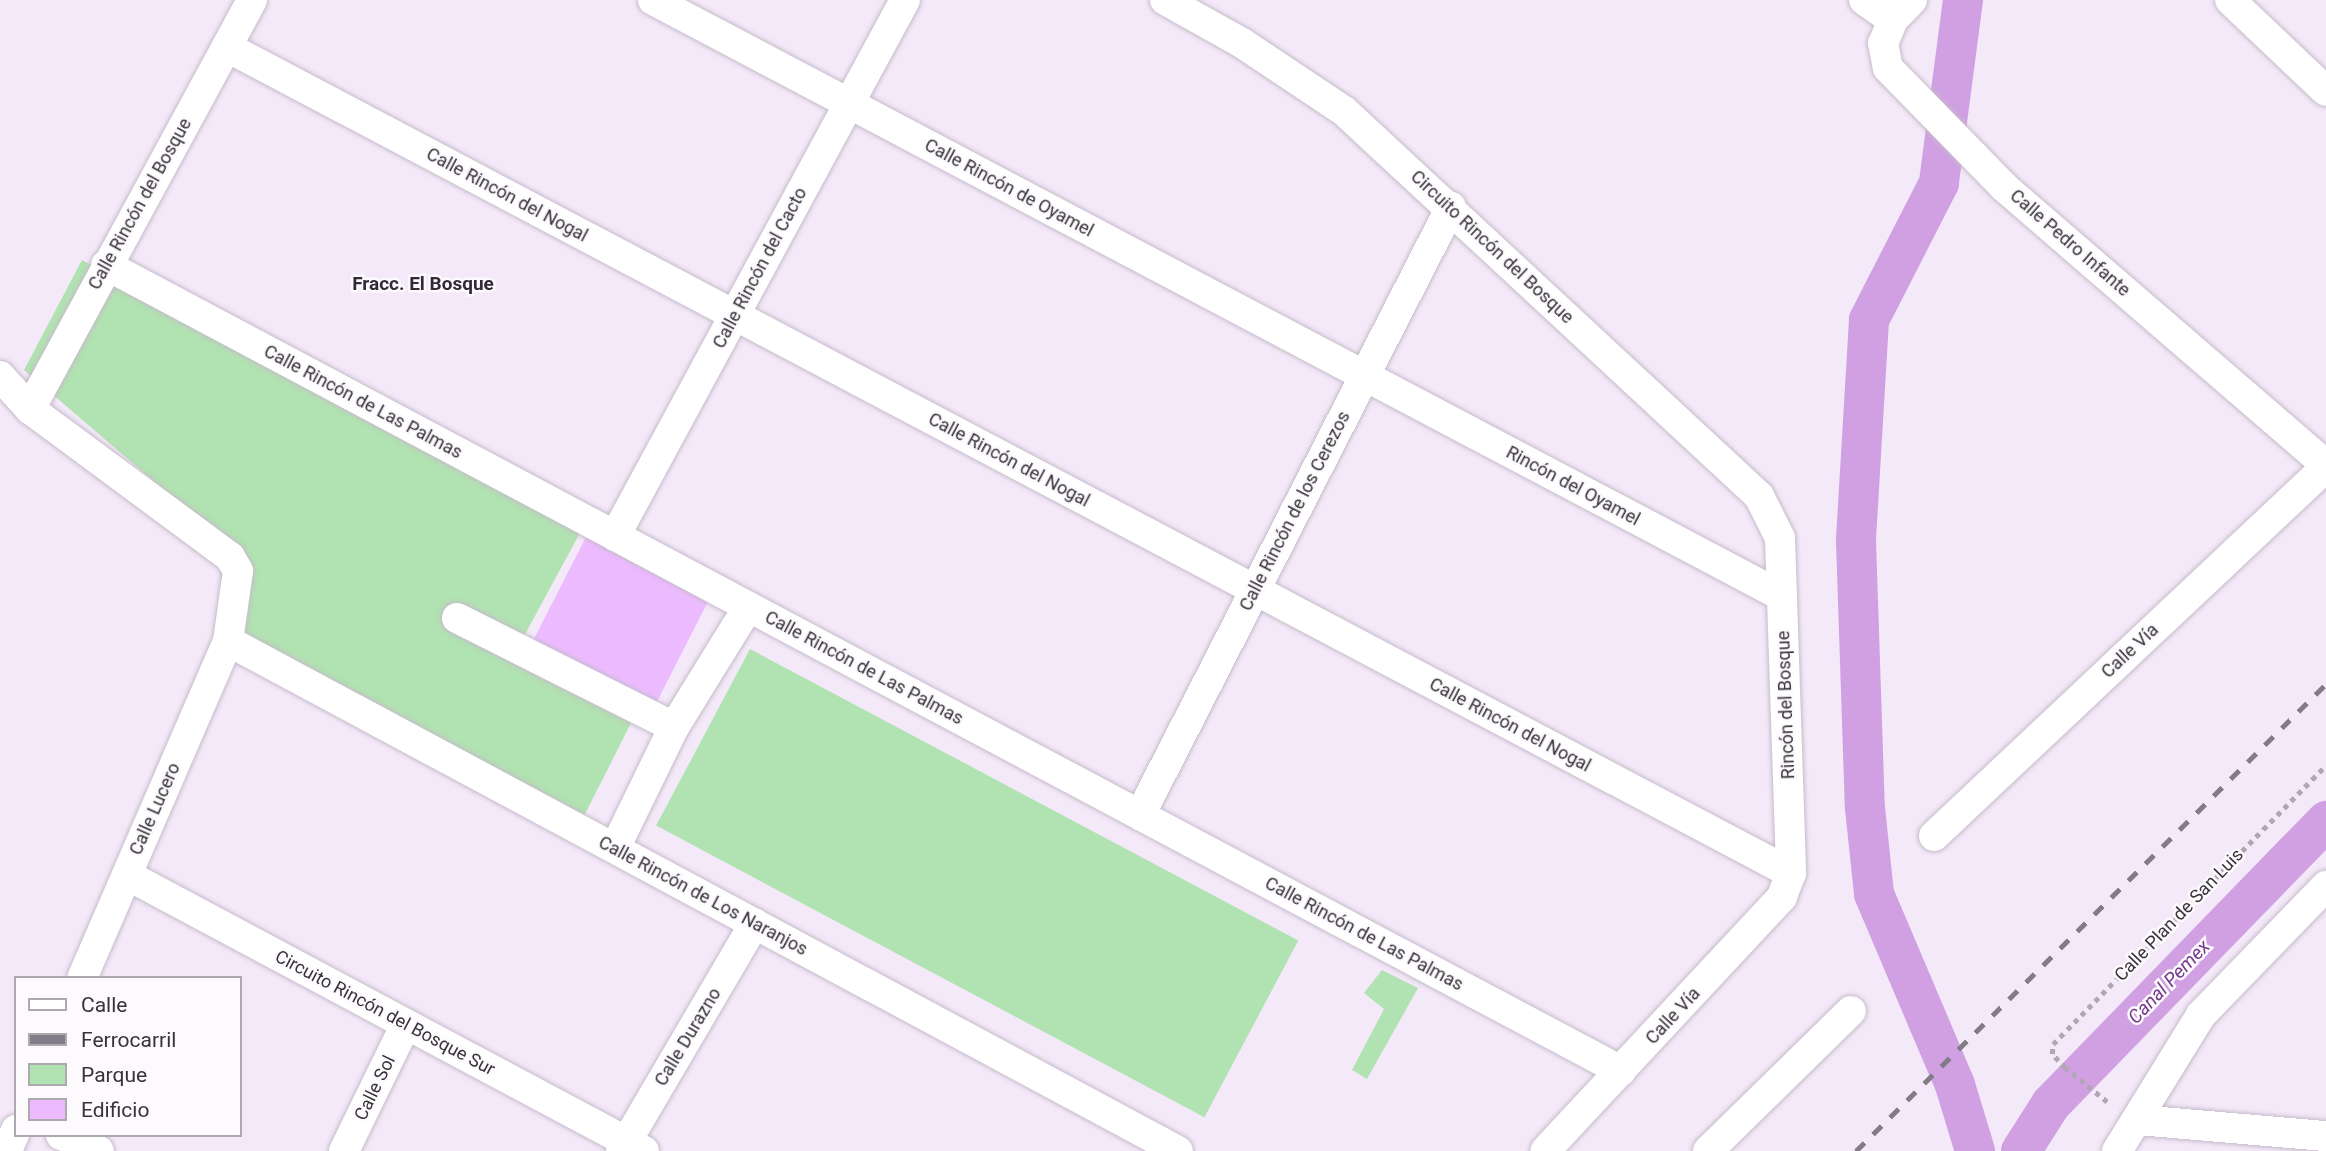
<!DOCTYPE html>
<html>
<head>
<meta charset="utf-8">
<style>
  body { margin:0 }
  #map { position:relative; width:2326px; height:1151px; overflow:hidden; background:#f4e9f9; font-family:Roboto,sans-serif }
  div>[style] { position:absolute }
  [style*='--x'] { left:calc(var(--x)*1px); top:calc(var(--y)*1px); width:calc(var(--w)*1px); rotate:calc(var(--a)*1deg) }
  .green>* { inset:0; background:#b1e2b1; transform-origin:0 0 }
  .canal>* { height:40px; margin:-20px; padding:0 20px; transform-origin:20px; border-radius:20px; background:#d0a0e2 }
  .building>* { inset:0; background:#ecbbff; transform-origin:0 0 }
  .path>* { height:4.5px; margin-top:-2.25px; transform-origin:0; background:repeating-linear-gradient(90deg,#b0a7b4 0 5px,transparent 0 10px) }
  .roads { filter:drop-shadow(0 0 2px #c6bbca) drop-shadow(0 0 2px #c6bbca) }
  .street>* { height:30px; margin:-15px; padding:0 15px; transform-origin:15px; border-radius:15px; background:#fff }
  .rail>* { height:5px; margin-top:-2.5px; transform-origin:0; background:repeating-linear-gradient(90deg,#827c86 0 12px,transparent 0 24px) }
  span { translate:-50% -50%; white-space:nowrap; text-align:center; line-height:1.15; -webkit-text-stroke:5px #fcfafd; paint-order:stroke }
  .street-label { font-size:18px; color:#373339 }
  .neighbourhood-label { font-size:19px; color:#332a37; font-weight:700 }
  .water-label { font-size:19px; color:#743b89; font-style:italic }
  .legend { position:absolute; left:14px; top:976px; width:228px; height:161px; box-sizing:border-box; background:#fcfafd; border:2px solid #adaaaf; margin:0; padding:9px 12px; list-style:none; font-size:21px; color:#373339 }
  .legend li { display:flex; align-items:center; gap:14px; height:35px }
  .legend b { width:35px; border:2px solid #adaaaf }
</style>
</head>
<body>
<div id="map">
  <div class="green">
    <i style="clip-path:polygon(82px 260px,581px 531px,510px 662px,631px 723px,583px 818px,223px 623px,219px 537px,24px 370px)"></i>
    <i style="left:750px;top:649px;width:621px;height:200px;rotate:28deg"></i>
    <i style="clip-path:polygon(1382px 970px,1418px 988px,1367px 1079px,1352px 1070px,1384px 1009px,1364px 993px)"></i>
  </div>
  <div class="canal">
    <i style="--x:1963;--y:0;--w:185;--a:97.5"></i>
    <i style="--x:1939;--y:183;--w:154;--a:117.1"></i>
    <i style="--x:1869;--y:320;--w:221;--a:93.4"></i>
    <i style="--x:1856;--y:541;--w:267;--a:88.1"></i>
    <i style="--x:1865;--y:808;--w:86;--a:84"></i>
    <i style="--x:1874;--y:894;--w:207;--a:67"></i>
    <i style="--x:1955;--y:1085;--w:69;--a:73.1"></i>
    <i style="--x:2021;--y:1151;--w:56;--a:-57.4"></i>
    <i style="--x:2051;--y:1104;--w:395;--a:-45.8"></i>
  </div>
  <div class="building">
    <i style="left:589px;top:531px;width:138px;height:123px;rotate:27deg"></i>
  </div>
  <div class="path">
    <i style="--x:2107;--y:1102;--w:54;--a:-141"></i>
    <i style="--x:2065;--y:1068;--w:19;--a:-133"></i>
    <i style="--x:2052;--y:1054;--w:10;--a:-84"></i>
    <i style="--x:2053;--y:1044;--w:390;--a:-45.6"></i>
  </div>
  <div class="roads">
    <div class="street">
      <i style="--x:653;--y:0;--w:1277;--a:27.83"></i>
      <i style="--x:1165;--y:0;--w:88;--a:29.2"></i>
      <i style="--x:1242;--y:43;--w:123;--a:33.7"></i>
      <i style="--x:1344;--y:111;--w:566;--a:42.85"></i>
      <i style="--x:1759;--y:496;--w:47;--a:63.4"></i>
      <i style="--x:1780;--y:538;--w:335;--a:88.1"></i>
      <i style="--x:1791;--y:873;--w:26;--a:111"></i>
      <i style="--x:1782;--y:897;--w:347;--a:133"></i>
      <i style="--x:1864;--y:0;--w:35;--a:35"></i>
      <i style="--x:1912;--y:0;--w:28;--a:134"></i>
      <i style="--x:1893;--y:20;--w:25;--a:113"></i>
      <i style="--x:1883;--y:43;--w:25;--a:79"></i>
      <i style="--x:1888;--y:68;--w:166;--a:45.7"></i>
      <i style="--x:2004;--y:187;--w:425;--a:40.8"></i>
      <i style="--x:2230;--y:0;--w:132;--a:43.5"></i>
      <i style="--x:227;--y:47;--w:1769;--a:27.84"></i>
      <i style="--x:106;--y:265;--w:1716;--a:28.01"></i>
      <i style="--x:0;--y:376;--w:45;--a:47.7"></i>
      <i style="--x:30;--y:409;--w:249;--a:36.5"></i>
      <i style="--x:230;--y:557;--w:16;--a:60"></i>
      <i style="--x:238;--y:571;--w:71;--a:98.1"></i>
      <i style="--x:228;--y:641;--w:367;--a:113.4"></i>
      <i style="--x:30;--y:409;--w:465;--a:-61.5"></i>
      <i style="--x:615;--y:536;--w:609;--a:-61.58"></i>
      <i style="--x:457;--y:618;--w:243;--a:26.7"></i>
      <i style="--x:228;--y:641;--w:1078;--a:28.23"></i>
      <i style="--x:1140;--y:815;--w:683;--a:-62.91"></i>
      <i style="--x:1934;--y:836;--w:538;--a:-43.27"></i>
      <i style="--x:615;--y:848;--w:135;--a:-64"></i>
      <i style="--x:674;--y:727;--w:141;--a:-58.3"></i>
      <i style="--x:127;--y:875;--w:586;--a:28.1"></i>
      <i style="--x:2138;--y:1120;--w:189;--a:4.9"></i>
      <i style="--x:61;--y:1135;--w:41;--a:22.8"></i>
      <i style="--x:7;--y:1151;--w:23;--a:-67"></i>
      <i style="--x:344;--y:1151;--w:141;--a:-64"></i>
      <i style="--x:621;--y:1151;--w:264;--a:-59.6"></i>
      <i style="--x:1708;--y:1151;--w:200;--a:-44.4"></i>
      <i style="--x:2117;--y:1151;--w:160;--a:-58.3"></i>
      <i style="--x:2201;--y:1015;--w:180;--a:-45.9"></i>
    </div>
  </div>
  <div class="rail">
    <i style="--x:1856;--y:1151;--w:663;--a:-44.82"></i>
  </div>
  <div class="street-label">
    <span style="left:1009px;top:188px;rotate:28deg">Calle Rincón de Oyamel</span>
    <span style="left:507px;top:195px;rotate:28deg">Calle Rincón del Nogal</span>
    <span style="left:140px;top:204px;rotate:-61deg">Calle Rincón del Bosque</span>
    <span style="left:2070px;top:243px;rotate:41deg">Calle Pedro Infante</span>
    <span style="left:1492px;top:247px;rotate:43deg">Circuito Rincón del Bosque</span>
    <span style="left:760px;top:268px;rotate:-62deg">Calle Rincón del Cacto</span>
    <span style="left:363px;top:402px;rotate:28deg">Calle Rincón de Las Palmas</span>
    <span style="left:1009px;top:460px;rotate:28deg">Calle Rincón del Nogal</span>
    <span style="left:1573px;top:486px;rotate:28deg">Rincón del Oyamel</span>
    <span style="left:1295px;top:511px;rotate:-63deg">Calle Rincón de los Cerezos</span>
    <span style="left:2130px;top:651px;rotate:-43deg">Calle Vía</span>
    <span style="left:864px;top:668px;rotate:28deg">Calle Rincón de Las Palmas</span>
    <span style="left:1786px;top:705px;rotate:-92deg">Rincón del Bosque</span>
    <span style="left:1510px;top:725px;rotate:28deg">Calle Rincón del Nogal</span>
    <span style="left:155px;top:809px;rotate:-66deg">Calle Lucero</span>
    <span style="left:703px;top:896px;rotate:28deg">Calle Rincón de Los Naranjos</span>
    <span style="left:2179px;top:915px;rotate:-46deg">Calle Plan de San Luis</span>
    <span style="left:1364px;top:934px;rotate:28deg">Calle Rincón de Las Palmas</span>
    <span style="left:385px;top:1013px;rotate:28deg">Circuito Rincón del Bosque Sur</span>
    <span style="left:1673px;top:1016px;rotate:-47deg">Calle Vía</span>
    <span style="left:688px;top:1037px;rotate:-59deg">Calle Durazno</span>
    <span style="left:375px;top:1088px;rotate:-64deg">Calle Sol</span>
  </div>
  <div class="neighbourhood-label">
    <span style="left:423px;top:284px">Fracc. El Bosque</span>
  </div>
  <div class="water-label">
    <span style="left:2169px;top:982px;rotate:-46deg">Canal Pemex</span>
  </div>
  <ul class="legend">
  <li><b style="height:9px;background:#fff"></b>Calle</li>
  <li><b style="height:9px;background:#827c86"></b>Ferrocarril</li>
  <li><b style="height:19px;background:#b1e2b1"></b>Parque</li>
  <li><b style="height:19px;background:#ecbbff"></b>Edificio</li>
  </ul>
</div>
</body>
</html>
